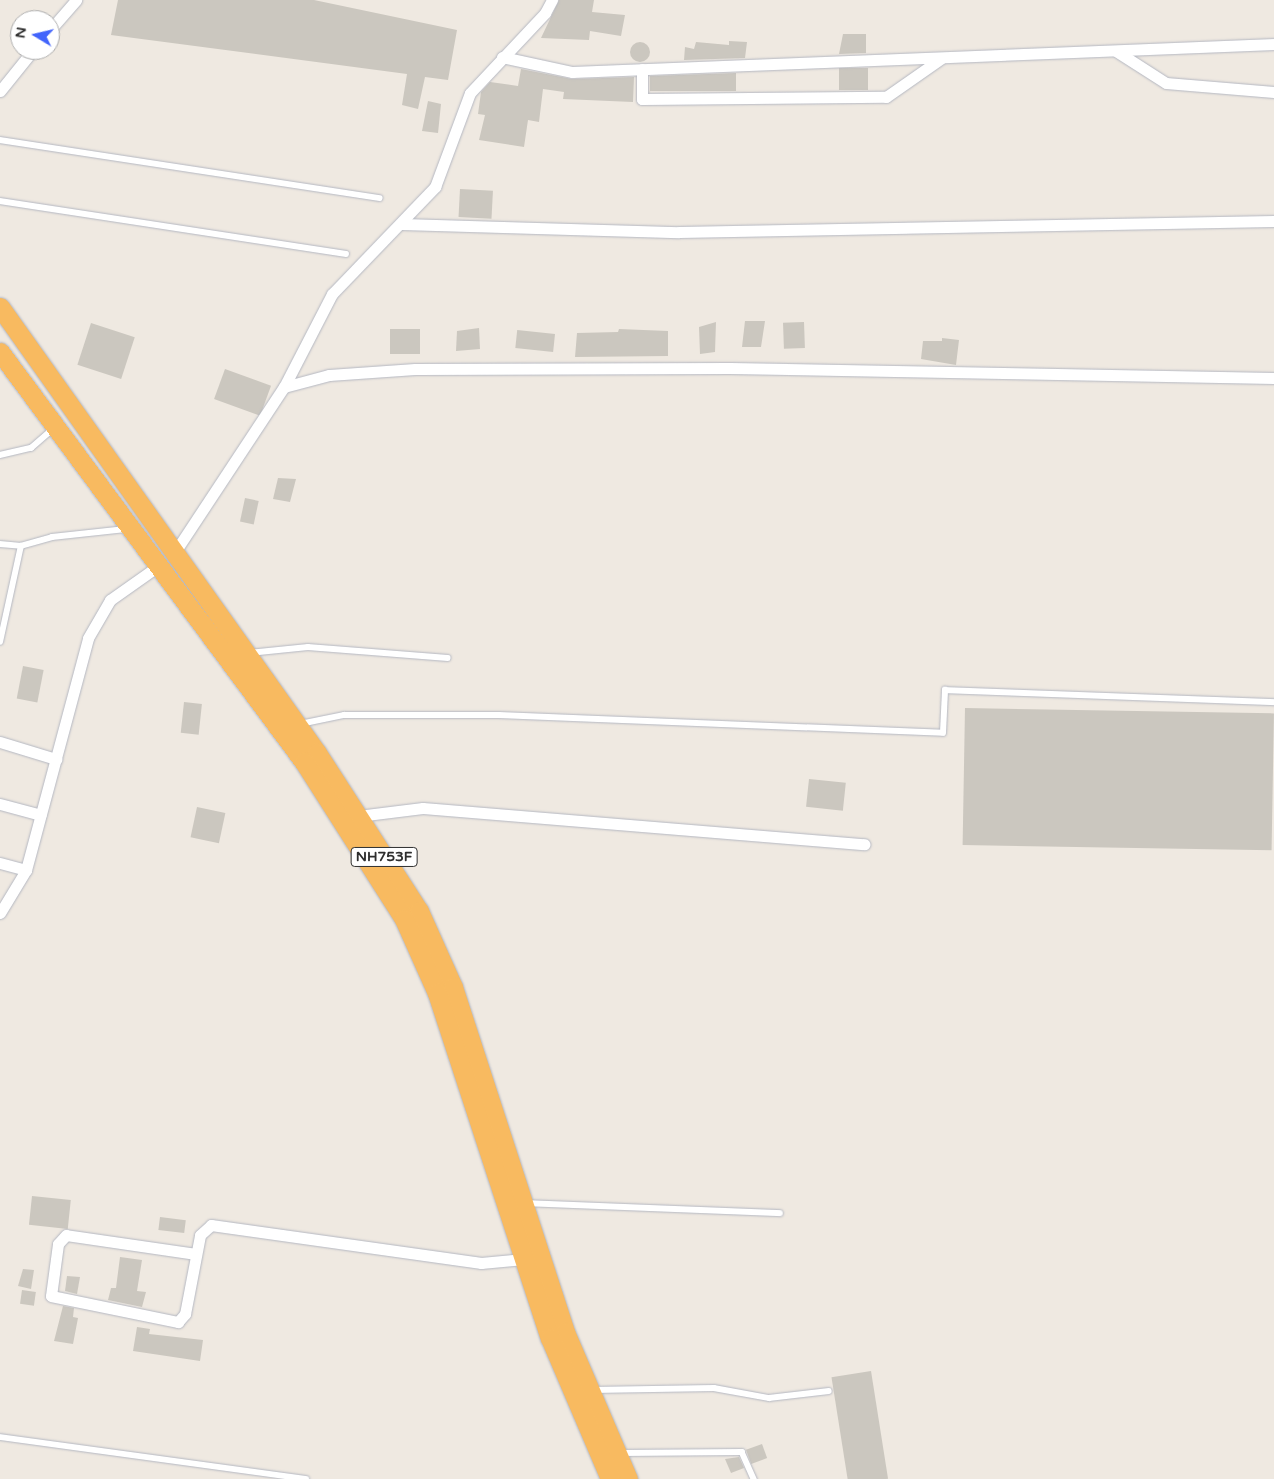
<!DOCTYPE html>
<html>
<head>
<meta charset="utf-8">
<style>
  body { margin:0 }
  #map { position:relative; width:1274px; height:1479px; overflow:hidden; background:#efe9e1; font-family:"Varela Round",sans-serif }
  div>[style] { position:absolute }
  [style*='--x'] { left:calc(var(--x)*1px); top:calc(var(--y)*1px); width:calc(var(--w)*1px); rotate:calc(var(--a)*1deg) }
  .building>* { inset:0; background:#cbc7bf; transform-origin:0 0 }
  .round { border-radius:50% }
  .roads { filter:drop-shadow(0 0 1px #b4b7c1) drop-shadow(0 0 1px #b4b7c1) }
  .service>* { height:5.5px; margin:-2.75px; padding:0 2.75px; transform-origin:2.75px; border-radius:2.75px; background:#fff }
  .minor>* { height:11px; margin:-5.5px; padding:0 5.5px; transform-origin:5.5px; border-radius:5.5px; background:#fff }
  .trunk>* { height:19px; margin:-9.5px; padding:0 9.5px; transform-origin:9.5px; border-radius:9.5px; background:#f8ba60 }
  span { translate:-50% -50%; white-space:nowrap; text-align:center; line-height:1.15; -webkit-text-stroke:5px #fff; paint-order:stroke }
  .shield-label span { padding:1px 4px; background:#fff; border:1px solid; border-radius:4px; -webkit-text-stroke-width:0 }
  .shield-label { font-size:14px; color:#2e2e2e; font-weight:700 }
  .north { position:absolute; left:10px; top:10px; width:50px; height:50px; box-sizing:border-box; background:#fff; border:1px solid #ababab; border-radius:50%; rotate:279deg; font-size:14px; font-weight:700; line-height:20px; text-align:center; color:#2e2e2e }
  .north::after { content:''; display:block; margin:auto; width:18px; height:22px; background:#4264fb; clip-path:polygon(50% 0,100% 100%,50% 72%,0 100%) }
</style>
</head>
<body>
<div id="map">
  <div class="building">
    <i style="clip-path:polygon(118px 0,314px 0,457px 30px,448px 80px,425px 77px,418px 109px,402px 105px,407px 74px,111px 35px)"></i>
    <i style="clip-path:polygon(559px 0,594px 0,592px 12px,625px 15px,621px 36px,590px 31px,589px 40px,541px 38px)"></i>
    <i style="clip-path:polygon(843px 34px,866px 34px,866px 53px,839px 54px)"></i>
    <i style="clip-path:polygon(729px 41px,747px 42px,745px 58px,684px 60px,685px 47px,694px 49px,696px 42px,729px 45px)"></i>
    <i class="round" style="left:630px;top:42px;width:20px;height:20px"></i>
    <i style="left:868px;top:68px;width:22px;height:29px;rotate:90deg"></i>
    <i style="clip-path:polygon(521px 69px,572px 79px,634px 77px,633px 102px,563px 99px,564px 92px,543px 89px,539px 122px,528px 120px,524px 147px,479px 140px,485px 115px,478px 114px,481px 92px,490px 82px,518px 86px)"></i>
    <i style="clip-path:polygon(736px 73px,736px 91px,650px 91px,650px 76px)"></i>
    <i style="clip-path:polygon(428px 101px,441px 104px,438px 133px,422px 131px)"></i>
    <i style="left:460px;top:189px;width:33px;height:28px;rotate:3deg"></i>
    <i style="clip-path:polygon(745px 321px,765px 321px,761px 347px,742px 347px)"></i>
    <i style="clip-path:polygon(716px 322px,715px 352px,700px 354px,699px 327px)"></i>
    <i style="left:804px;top:322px;width:26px;height:21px;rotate:88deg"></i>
    <i style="left:91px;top:323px;width:46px;height:44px;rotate:18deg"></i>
    <i style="clip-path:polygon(479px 328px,480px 349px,456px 351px,457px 331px)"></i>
    <i style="left:390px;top:329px;width:30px;height:25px"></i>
    <i style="clip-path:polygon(619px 329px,668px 331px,668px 356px,575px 357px,577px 333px,618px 332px)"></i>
    <i style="left:555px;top:334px;width:18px;height:38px;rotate:96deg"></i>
    <i style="clip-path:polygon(942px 338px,959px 340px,956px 365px,921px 359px,923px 341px,942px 341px)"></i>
    <i style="left:225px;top:369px;width:49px;height:32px;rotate:20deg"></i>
    <i style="clip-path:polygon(278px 478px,296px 479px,290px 502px,273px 499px)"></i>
    <i style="left:245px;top:498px;width:14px;height:24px;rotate:12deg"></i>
    <i style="left:23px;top:666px;width:21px;height:33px;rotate:11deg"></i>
    <i style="left:184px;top:702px;width:18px;height:31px;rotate:6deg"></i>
    <i style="left:965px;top:708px;width:309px;height:137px;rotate:1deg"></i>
    <i style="left:809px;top:779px;width:37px;height:28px;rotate:6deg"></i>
    <i style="left:197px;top:807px;width:29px;height:31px;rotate:12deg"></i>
    <i style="left:32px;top:1196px;width:39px;height:29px;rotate:6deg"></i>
    <i style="left:160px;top:1217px;width:26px;height:13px;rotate:7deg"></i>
    <i style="clip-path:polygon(120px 1257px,142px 1260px,137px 1291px,146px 1292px,142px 1307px,108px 1300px,111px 1288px,116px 1288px)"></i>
    <i style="clip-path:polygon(23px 1269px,34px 1270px,31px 1289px,18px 1286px)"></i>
    <i style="clip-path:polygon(67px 1276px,80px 1277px,77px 1294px,65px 1291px)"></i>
    <i style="left:22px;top:1290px;width:14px;height:14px;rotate:8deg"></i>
    <i style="clip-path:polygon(63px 1306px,74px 1308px,73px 1317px,78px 1318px,73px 1344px,54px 1341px)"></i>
    <i style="clip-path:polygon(137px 1327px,150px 1329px,149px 1334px,203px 1340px,200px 1361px,133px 1351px)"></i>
    <i style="left:871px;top:1371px;width:109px;height:40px;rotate:81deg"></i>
    <i style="left:762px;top:1444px;width:15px;height:17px;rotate:70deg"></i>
    <i style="clip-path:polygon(739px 1457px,744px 1468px,731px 1473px,725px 1459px)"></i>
  </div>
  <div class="roads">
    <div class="service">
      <i style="--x:0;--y:140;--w:384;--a:8.7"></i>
      <i style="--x:0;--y:201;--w:350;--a:8.7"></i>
      <i style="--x:0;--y:455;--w:32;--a:-13"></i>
      <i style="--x:31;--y:448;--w:30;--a:-41"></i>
      <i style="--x:0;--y:544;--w:21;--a:5"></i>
      <i style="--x:21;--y:546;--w:32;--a:-16"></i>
      <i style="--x:52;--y:537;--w:74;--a:-6.2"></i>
      <i style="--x:0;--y:642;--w:98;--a:-77.7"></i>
      <i style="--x:249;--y:653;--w:59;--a:-5.8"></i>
      <i style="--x:308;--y:647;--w:140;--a:4.5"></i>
      <i style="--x:300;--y:724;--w:45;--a:-11.6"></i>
      <i style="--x:344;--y:715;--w:155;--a:0"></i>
      <i style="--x:499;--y:715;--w:444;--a:2.3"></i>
      <i style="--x:943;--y:733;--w:43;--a:-87.3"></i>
      <i style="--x:945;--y:690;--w:329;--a:2.1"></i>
      <i style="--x:526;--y:1203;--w:254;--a:2.3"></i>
      <i style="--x:592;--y:1390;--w:122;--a:-0.9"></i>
      <i style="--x:714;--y:1388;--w:56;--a:10.3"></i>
      <i style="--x:769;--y:1398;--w:60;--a:-6.7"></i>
      <i style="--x:0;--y:1437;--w:309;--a:7.8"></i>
      <i style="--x:621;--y:1453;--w:121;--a:-0.5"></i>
      <i style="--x:742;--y:1452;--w:30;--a:66"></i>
    </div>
    <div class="minor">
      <i style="--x:50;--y:30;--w:40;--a:-49"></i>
      <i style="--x:1116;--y:51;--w:59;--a:32.6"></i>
      <i style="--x:1166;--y:83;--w:108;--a:4.8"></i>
      <i style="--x:502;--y:57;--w:72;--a:12.1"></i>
      <i style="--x:572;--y:72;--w:703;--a:-2.28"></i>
      <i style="--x:642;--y:69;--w:30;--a:90"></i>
      <i style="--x:642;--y:99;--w:244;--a:-0.5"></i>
      <i style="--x:886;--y:97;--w:68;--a:-34.9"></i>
      <i style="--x:0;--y:91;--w:53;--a:-51.2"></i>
      <i style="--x:402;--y:224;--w:277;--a:1.7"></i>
      <i style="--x:679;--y:232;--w:595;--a:-1.06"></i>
      <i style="--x:284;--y:387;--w:47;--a:-14.9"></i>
      <i style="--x:329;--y:375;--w:86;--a:-4"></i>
      <i style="--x:415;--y:369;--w:315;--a:-0.2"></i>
      <i style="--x:730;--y:368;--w:544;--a:1.05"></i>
      <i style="--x:175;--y:552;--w:198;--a:-56.6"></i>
      <i style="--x:284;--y:387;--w:105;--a:-62.7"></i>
      <i style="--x:332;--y:294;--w:149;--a:-46.1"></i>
      <i style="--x:435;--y:187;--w:100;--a:-69.6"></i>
      <i style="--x:470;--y:93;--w:110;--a:-46.8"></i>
      <i style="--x:545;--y:13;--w:15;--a:-62"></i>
      <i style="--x:0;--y:742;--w:59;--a:16.9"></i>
      <i style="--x:0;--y:804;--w:42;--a:15"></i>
      <i style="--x:358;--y:816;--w:65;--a:-7"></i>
      <i style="--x:423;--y:808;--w:443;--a:4.7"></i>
      <i style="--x:0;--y:863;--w:27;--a:15"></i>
      <i style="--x:0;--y:913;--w:50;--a:-58.8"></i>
      <i style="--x:26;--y:870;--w:240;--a:-75"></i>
      <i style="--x:88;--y:638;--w:44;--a:-59.9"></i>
      <i style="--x:110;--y:600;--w:59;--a:-35.3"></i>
      <i style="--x:196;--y:1254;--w:131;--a:-171.7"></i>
      <i style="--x:66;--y:1235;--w:12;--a:132"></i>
      <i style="--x:58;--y:1244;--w:52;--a:97.7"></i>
      <i style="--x:51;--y:1296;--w:130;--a:11.6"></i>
      <i style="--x:178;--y:1322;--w:11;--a:-49"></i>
      <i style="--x:185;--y:1314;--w:80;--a:-79.2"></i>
      <i style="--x:200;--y:1235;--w:15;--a:-42"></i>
      <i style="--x:211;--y:1225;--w:273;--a:8"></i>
      <i style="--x:481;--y:1263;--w:43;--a:-5.3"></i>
    </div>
    <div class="trunk">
      <i style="--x:0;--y:307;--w:547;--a:54.6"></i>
      <i style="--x:317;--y:753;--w:188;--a:57.2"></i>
      <i style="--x:419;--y:911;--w:83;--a:65.9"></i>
      <i style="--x:453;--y:987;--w:363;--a:72"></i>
      <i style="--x:565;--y:1332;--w:160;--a:66.8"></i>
      <i style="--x:0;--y:352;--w:510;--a:53.44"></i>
      <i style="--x:304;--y:762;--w:186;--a:57.5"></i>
      <i style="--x:404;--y:919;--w:81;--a:66"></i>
      <i style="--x:437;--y:993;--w:363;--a:71.9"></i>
      <i style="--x:550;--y:1338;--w:153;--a:66.9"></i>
    </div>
  </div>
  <div class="shield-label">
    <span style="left:384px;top:857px">NH753F</span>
  </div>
  <div class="north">N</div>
</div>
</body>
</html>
